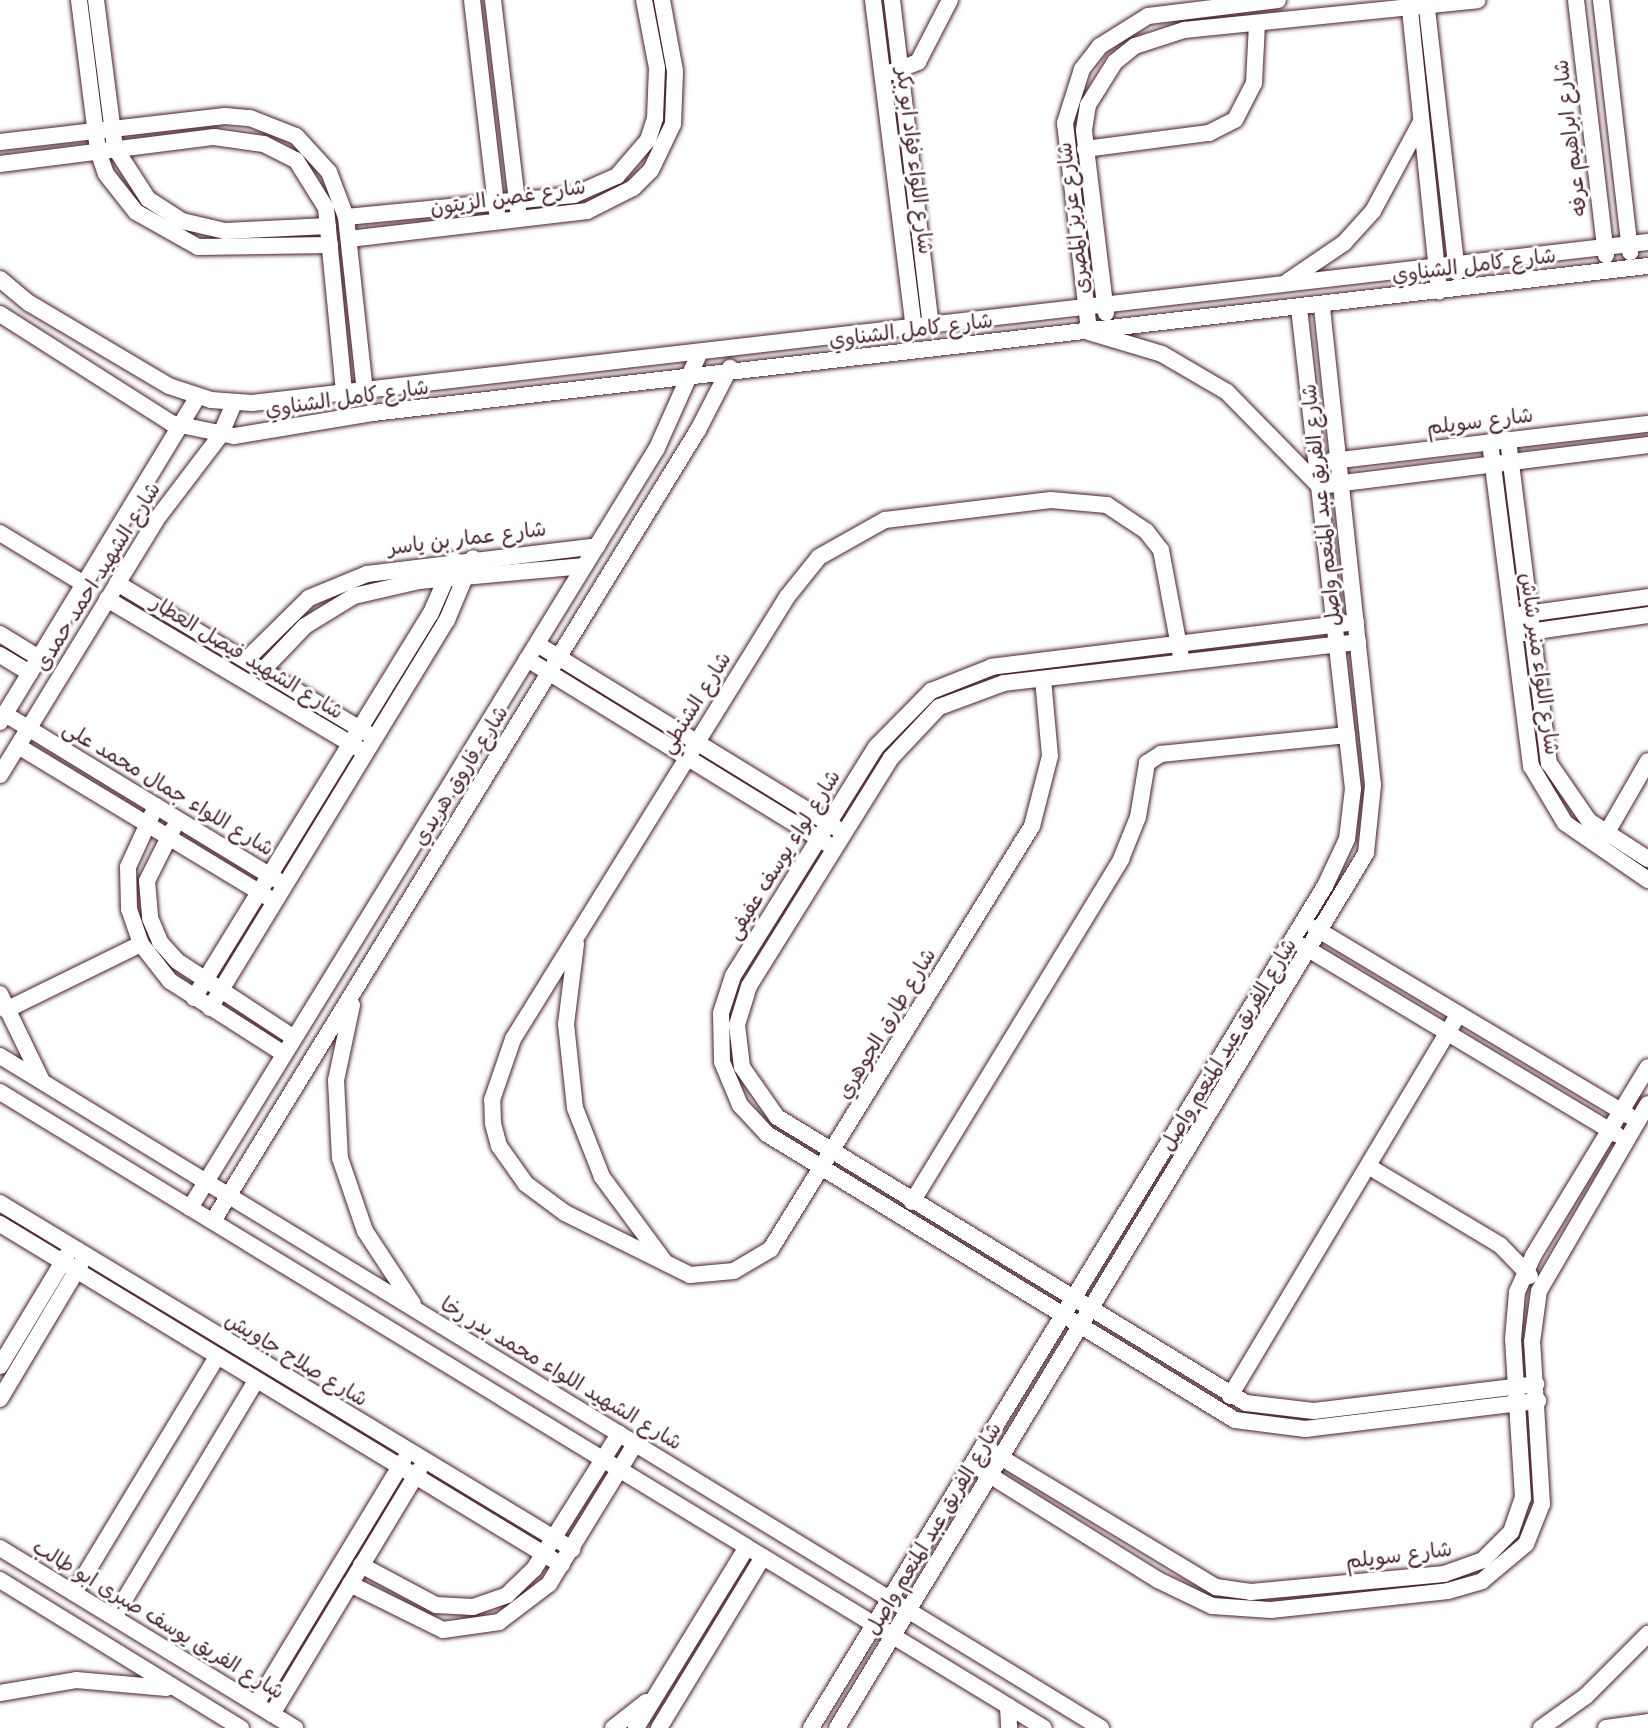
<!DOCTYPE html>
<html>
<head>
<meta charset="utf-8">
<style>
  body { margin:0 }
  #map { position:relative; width:1648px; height:1728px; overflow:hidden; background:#fff; font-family:"Balsamiq Sans","Playpen Sans Arabic",sans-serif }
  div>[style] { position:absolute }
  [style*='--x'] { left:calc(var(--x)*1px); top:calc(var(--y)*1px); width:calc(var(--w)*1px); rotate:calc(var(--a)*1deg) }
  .roads { filter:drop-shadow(0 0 2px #4a1f2b) drop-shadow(0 0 2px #4a1f2b) }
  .minor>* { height:16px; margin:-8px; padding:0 8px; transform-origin:8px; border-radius:8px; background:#fff }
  span { translate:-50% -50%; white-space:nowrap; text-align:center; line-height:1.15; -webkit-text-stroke:6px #fff; paint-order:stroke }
  .street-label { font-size:21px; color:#4a1f2b }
</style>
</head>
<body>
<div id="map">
  <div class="roads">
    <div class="minor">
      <i style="--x:79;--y:0;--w:152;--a:82.8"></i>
      <i style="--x:98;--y:151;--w:24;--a:71"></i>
      <i style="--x:106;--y:174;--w:48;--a:51.7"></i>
      <i style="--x:136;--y:212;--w:71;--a:29.4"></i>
      <i style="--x:198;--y:247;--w:132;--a:-0.9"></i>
      <i style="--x:96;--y:0;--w:149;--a:82.7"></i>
      <i style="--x:115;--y:148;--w:61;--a:57.1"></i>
      <i style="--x:148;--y:199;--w:40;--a:32.9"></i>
      <i style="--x:182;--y:221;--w:44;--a:13.1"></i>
      <i style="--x:225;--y:231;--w:103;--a:-2.8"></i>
      <i style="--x:472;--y:0;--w:214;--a:83.3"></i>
      <i style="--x:493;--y:0;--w:211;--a:83.2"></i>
      <i style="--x:873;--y:0;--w:330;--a:82.9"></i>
      <i style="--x:892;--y:0;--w:327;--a:83.2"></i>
      <i style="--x:1278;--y:0;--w:131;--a:173"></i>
      <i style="--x:1148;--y:16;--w:57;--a:148"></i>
      <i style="--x:1100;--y:46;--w:29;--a:128"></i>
      <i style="--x:1082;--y:69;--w:57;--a:107.5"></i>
      <i style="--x:1065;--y:123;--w:210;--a:83.4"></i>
      <i style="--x:1089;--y:332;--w:76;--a:16.8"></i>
      <i style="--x:1162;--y:354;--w:75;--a:30.3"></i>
      <i style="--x:1227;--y:392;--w:132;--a:45.6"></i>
      <i style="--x:1319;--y:486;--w:332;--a:-7.1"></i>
      <i style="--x:1409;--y:0;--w:293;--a:84.1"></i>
      <i style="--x:1426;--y:0;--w:274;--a:83.5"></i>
      <i style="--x:1576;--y:0;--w:257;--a:83.3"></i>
      <i style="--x:1601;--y:0;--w:254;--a:83.4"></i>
      <i style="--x:892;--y:72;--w:28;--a:-21"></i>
      <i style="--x:918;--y:62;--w:70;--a:-62.7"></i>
      <i style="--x:0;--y:142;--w:226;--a:-6.6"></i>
      <i style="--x:225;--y:116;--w:25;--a:5"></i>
      <i style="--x:250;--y:118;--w:49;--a:21.4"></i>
      <i style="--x:296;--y:136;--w:49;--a:47.5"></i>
      <i style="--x:329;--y:172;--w:48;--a:69.3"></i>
      <i style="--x:346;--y:217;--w:175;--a:83.8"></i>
      <i style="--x:1085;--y:149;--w:125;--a:-7.4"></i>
      <i style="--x:1209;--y:133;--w:29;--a:-27"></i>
      <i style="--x:1235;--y:120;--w:42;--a:-62.8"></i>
      <i style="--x:1254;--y:83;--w:60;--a:-87.1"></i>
      <i style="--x:0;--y:164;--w:216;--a:-7.2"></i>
      <i style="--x:214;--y:137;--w:50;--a:8"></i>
      <i style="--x:264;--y:144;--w:36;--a:27"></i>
      <i style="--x:296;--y:160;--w:57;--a:58"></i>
      <i style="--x:326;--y:208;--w:186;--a:84.4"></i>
      <i style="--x:346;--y:217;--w:229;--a:-5.5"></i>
      <i style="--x:574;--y:195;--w:47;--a:-23.8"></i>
      <i style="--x:617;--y:176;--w:48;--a:-49.3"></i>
      <i style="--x:648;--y:140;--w:23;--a:-72"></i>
      <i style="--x:655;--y:118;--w:50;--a:-87.7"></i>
      <i style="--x:657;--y:68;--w:69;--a:-100.8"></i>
      <i style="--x:349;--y:239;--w:240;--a:-6.7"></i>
      <i style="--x:587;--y:211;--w:51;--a:-26.6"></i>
      <i style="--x:633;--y:188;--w:25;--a:-45"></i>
      <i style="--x:651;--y:170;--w:51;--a:-64.4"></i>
      <i style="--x:673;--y:124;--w:53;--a:-87.8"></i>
      <i style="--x:675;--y:71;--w:72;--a:-100.4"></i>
      <i style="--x:0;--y:279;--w:38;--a:40"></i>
      <i style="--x:29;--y:303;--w:163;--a:30.7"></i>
      <i style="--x:169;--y:386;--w:44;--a:18.4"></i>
      <i style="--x:211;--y:400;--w:41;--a:4.2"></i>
      <i style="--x:252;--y:403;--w:1405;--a:-6.58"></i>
      <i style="--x:1288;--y:281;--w:68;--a:-34.2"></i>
      <i style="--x:1344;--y:243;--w:43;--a:-47.8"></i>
      <i style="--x:1373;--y:211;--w:101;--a:-61.7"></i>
      <i style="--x:1106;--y:313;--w:184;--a:-96.9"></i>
      <i style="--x:1084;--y:130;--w:25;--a:-81"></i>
      <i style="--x:1088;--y:105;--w:51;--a:-57.9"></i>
      <i style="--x:1115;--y:62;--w:26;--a:-39"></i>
      <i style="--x:1135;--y:46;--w:52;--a:-18.1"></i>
      <i style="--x:1184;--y:30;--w:295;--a:-5.8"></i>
      <i style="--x:0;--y:314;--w:203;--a:32.5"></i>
      <i style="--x:171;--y:423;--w:64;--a:11.7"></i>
      <i style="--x:234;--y:436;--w:141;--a:-9.4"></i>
      <i style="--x:373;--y:413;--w:1283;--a:-6.58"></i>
      <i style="--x:1508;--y:440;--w:326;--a:82.8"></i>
      <i style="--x:1549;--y:763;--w:70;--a:55.4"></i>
      <i style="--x:1589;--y:821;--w:70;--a:32.8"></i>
      <i style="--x:1490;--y:442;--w:327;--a:82.8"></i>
      <i style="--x:1531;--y:766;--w:66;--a:59.2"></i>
      <i style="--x:1565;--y:823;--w:101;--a:34.5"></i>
      <i style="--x:1331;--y:461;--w:319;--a:-6.7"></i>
      <i style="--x:0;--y:533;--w:98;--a:31.3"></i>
      <i style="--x:117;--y:583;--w:292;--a:31"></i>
      <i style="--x:107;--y:599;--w:292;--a:30.7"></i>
      <i style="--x:1519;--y:615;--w:130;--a:-7.9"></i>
      <i style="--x:1356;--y:622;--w:367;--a:173"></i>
      <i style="--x:992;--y:667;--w:66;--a:158.5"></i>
      <i style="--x:931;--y:691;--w:78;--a:134.5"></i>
      <i style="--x:876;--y:747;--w:270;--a:122"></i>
      <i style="--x:733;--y:976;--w:39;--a:108"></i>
      <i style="--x:721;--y:1013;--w:49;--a:88.8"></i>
      <i style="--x:722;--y:1062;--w:47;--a:67.3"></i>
      <i style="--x:740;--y:1105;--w:40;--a:47"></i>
      <i style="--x:767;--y:1134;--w:548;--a:31.43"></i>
      <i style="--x:1235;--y:1420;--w:71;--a:7.3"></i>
      <i style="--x:1305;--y:1429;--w:235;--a:-6.9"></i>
      <i style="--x:1522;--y:633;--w:127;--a:-8.1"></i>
      <i style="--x:0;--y:634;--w:46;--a:31.6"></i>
      <i style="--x:1358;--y:642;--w:356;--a:173.4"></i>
      <i style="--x:1004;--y:683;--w:69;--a:159.7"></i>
      <i style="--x:939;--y:707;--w:70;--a:133.3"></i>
      <i style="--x:891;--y:758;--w:269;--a:121.9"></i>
      <i style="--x:749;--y:986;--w:41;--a:107.1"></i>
      <i style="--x:737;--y:1025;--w:42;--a:83.2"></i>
      <i style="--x:742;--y:1067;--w:61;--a:55"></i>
      <i style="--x:777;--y:1117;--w:549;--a:31.38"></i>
      <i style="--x:1246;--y:1403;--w:68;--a:6.7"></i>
      <i style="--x:1314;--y:1411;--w:224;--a:-6.9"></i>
      <i style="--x:537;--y:644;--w:351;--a:31.6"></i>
      <i style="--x:0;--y:655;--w:35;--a:31"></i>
      <i style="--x:527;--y:659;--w:351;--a:31.6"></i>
      <i style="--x:246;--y:660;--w:88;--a:-44.5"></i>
      <i style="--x:309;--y:598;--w:63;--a:-22.5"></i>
      <i style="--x:367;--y:574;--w:232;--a:-6.9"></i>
      <i style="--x:263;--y:670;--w:61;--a:-46.3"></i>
      <i style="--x:305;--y:626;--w:57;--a:-31.5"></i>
      <i style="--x:354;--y:596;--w:67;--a:-13"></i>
      <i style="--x:419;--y:581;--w:166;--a:-5.2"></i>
      <i style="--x:1043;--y:679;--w:77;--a:84.8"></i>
      <i style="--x:1050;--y:756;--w:72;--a:104.4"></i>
      <i style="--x:1032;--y:826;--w:497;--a:121.7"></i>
      <i style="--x:771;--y:1249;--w:43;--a:149.3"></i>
      <i style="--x:734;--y:1271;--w:44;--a:174.8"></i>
      <i style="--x:690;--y:1275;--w:140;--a:-153.6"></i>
      <i style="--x:565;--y:1213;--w:49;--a:-143.4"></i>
      <i style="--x:526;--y:1184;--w:47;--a:-125.4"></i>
      <i style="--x:499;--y:1146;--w:24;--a:-105"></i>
      <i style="--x:493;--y:1123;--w:23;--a:-92"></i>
      <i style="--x:492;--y:1100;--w:65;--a:-71"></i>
      <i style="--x:513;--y:1039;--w:520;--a:-58.2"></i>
      <i style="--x:787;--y:597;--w:51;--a:-51.3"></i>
      <i style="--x:819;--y:557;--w:76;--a:-29.3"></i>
      <i style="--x:885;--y:520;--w:167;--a:-6.9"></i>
      <i style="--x:1051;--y:500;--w:56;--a:5.1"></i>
      <i style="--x:1107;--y:505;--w:47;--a:33.7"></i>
      <i style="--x:1146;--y:531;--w:24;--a:52"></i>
      <i style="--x:1161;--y:550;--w:114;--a:79.4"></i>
      <i style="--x:5;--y:714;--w:319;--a:31.4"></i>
      <i style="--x:0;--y:722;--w:381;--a:-58.7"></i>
      <i style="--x:18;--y:746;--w:291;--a:31.2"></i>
      <i style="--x:0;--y:775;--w:299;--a:-58.5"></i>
      <i style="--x:156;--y:520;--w:106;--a:-52.7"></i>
      <i style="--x:220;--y:436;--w:36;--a:-67"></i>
      <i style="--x:156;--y:806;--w:67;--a:114.7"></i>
      <i style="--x:128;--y:867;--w:42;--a:88.6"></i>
      <i style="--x:129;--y:909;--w:37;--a:71"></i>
      <i style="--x:141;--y:944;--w:47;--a:51.9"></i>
      <i style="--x:170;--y:981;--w:135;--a:32.6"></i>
      <i style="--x:173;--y:829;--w:58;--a:116.6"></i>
      <i style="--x:147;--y:881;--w:37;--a:85"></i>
      <i style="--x:150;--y:918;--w:26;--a:67"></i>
      <i style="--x:160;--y:942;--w:25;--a:48"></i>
      <i style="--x:177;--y:961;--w:140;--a:33.3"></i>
      <i style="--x:1602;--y:841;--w:92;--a:-60.1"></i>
      <i style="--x:1315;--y:928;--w:366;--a:30.9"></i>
      <i style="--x:576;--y:944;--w:81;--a:97.1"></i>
      <i style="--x:566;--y:1024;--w:84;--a:83.9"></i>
      <i style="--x:575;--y:1108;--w:74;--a:68.6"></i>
      <i style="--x:602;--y:1177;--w:106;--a:53.5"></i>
      <i style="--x:1303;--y:946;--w:366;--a:31"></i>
      <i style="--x:0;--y:994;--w:94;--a:64.2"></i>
      <i style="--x:194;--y:998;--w:452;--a:-58.4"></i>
      <i style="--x:431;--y:613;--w:58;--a:-66.5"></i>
      <i style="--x:352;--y:1005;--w:77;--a:102"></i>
      <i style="--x:336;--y:1080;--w:78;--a:87.1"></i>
      <i style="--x:340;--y:1158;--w:77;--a:71.1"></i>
      <i style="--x:365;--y:1231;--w:87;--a:56.7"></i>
      <i style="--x:210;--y:1008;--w:455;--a:-58.6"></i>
      <i style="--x:447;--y:620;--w:67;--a:-67.2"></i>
      <i style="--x:6;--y:1010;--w:150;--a:-26.1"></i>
      <i style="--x:0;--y:1056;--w:1290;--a:31.4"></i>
      <i style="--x:0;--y:1092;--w:1222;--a:31.35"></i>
      <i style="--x:1368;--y:1166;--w:154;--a:30.9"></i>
      <i style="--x:1500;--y:1245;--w:43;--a:45.9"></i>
      <i style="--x:912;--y:1202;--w:402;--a:-58.6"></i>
      <i style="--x:1121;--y:859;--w:45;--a:-68"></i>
      <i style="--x:1138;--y:817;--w:55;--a:-80.5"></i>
      <i style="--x:1147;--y:763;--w:17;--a:-33"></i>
      <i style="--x:1161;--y:754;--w:187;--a:-5.8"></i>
      <i style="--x:0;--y:1203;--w:669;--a:31.17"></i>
      <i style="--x:190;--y:1208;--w:892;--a:-58.43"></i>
      <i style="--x:657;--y:448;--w:105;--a:-65.9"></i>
      <i style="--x:213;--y:1221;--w:928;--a:-58.49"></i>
      <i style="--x:698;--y:430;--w:70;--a:-62.7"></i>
      <i style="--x:0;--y:1224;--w:657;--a:31.25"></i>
      <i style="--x:0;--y:1366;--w:130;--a:-58.9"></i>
      <i style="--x:1230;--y:1396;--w:445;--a:-59.1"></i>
      <i style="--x:0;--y:1399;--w:158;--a:-59.2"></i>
      <i style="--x:992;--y:1452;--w:262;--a:31.1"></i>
      <i style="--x:1216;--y:1587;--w:35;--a:8"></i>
      <i style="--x:1251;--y:1592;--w:194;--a:-5.3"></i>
      <i style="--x:1444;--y:1574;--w:41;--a:-19.7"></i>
      <i style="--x:1483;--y:1560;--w:40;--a:-45"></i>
      <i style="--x:1511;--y:1532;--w:36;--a:-71"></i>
      <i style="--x:1523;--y:1498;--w:159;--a:-93.6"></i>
      <i style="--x:1513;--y:1339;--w:47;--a:-85.1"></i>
      <i style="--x:1517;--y:1292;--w:39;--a:-66"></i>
      <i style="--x:1533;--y:1256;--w:221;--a:-58.7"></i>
      <i style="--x:983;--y:1471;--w:206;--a:31.9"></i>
      <i style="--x:1158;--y:1580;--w:60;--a:25.7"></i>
      <i style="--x:1212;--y:1606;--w:59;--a:3.9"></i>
      <i style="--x:1271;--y:1610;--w:178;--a:-6.1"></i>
      <i style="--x:1448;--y:1591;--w:35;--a:-16"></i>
      <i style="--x:1482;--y:1581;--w:57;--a:-40.1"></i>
      <i style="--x:1526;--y:1544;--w:43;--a:-68.2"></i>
      <i style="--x:1542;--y:1504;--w:162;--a:-93.5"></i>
      <i style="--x:1532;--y:1342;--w:51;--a:-82.2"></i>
      <i style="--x:1539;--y:1291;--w:216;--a:-59.8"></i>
      <i style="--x:0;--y:1548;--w:346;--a:31.4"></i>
      <i style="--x:361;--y:1565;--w:85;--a:28.1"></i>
      <i style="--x:436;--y:1605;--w:37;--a:3"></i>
      <i style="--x:473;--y:1607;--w:36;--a:-19"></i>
      <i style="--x:507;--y:1595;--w:37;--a:-44"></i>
      <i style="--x:534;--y:1569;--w:160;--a:-57.8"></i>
      <i style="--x:0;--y:1580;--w:283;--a:31.6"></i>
      <i style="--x:350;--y:1584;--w:104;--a:26.3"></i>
      <i style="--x:443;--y:1630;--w:57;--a:-8.1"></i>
      <i style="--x:499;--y:1622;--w:63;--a:-37.2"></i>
      <i style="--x:549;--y:1584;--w:164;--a:-58.4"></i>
      <i style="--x:74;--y:1593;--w:276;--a:-58.8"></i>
      <i style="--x:114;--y:1617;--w:275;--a:-59"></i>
      <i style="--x:0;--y:1693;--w:77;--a:-9.7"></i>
      <i style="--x:76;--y:1680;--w:91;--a:5"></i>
      <i style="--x:256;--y:1704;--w:284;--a:-58.8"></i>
      <i style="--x:1008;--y:1706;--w:22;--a:87"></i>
      <i style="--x:272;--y:1714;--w:285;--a:-58.9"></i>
      <i style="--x:613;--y:1728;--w:42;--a:-38.2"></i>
      <i style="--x:636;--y:1728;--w:212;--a:-58.5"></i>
      <i style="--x:659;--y:1728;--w:200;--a:-58.7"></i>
      <i style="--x:811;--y:1728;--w:986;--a:-58.6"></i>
      <i style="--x:1325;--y:886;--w:52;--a:-64.9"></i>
      <i style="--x:1347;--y:839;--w:50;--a:-83.2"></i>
      <i style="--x:1353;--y:789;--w:485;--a:-96.4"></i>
      <i style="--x:837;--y:1728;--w:1022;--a:-58.84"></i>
      <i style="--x:1366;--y:853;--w:68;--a:-84.1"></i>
      <i style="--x:1373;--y:785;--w:483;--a:-96.1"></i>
      <i style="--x:1541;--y:1728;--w:55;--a:-35.4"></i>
      <i style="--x:1586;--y:1696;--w:88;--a:-45"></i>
      <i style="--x:1606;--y:1728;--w:42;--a:-8.1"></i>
    </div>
  </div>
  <div class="street-label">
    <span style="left:1571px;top:138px;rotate:-97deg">شارع ابراهيم عرفه</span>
    <span style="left:914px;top:161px;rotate:83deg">شارع اللواء فؤاد ابو بكر</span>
    <span style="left:508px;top:198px;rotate:-8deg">شارع غصن الزيتون</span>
    <span style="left:1074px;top:218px;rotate:-97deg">شارع عزيز المصرى</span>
    <span style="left:1474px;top:266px;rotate:-7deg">شارع كامل الشناوي</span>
    <span style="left:911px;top:331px;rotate:-7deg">شارع كامل الشناوي</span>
    <span style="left:347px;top:399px;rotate:-8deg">شارع كامل الشناوي</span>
    <span style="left:1480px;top:422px;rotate:-7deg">شارع سويلم</span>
    <span style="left:1322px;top:505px;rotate:-96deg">شارع الفريق عبد المنعم واصل</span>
    <span style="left:467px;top:539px;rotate:-7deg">شارع عمار بن ياسر</span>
    <span style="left:98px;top:577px;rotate:-58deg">شارع الشهيد احمد حمدى</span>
    <span style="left:247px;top:658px;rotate:31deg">شارع الشهيد فيصل العطار</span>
    <span style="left:1539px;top:664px;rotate:82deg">شارع اللواء منير شاش</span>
    <span style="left:696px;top:703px;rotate:-58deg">شارع الشنطي</span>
    <span style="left:461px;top:776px;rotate:-58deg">شارع فاروق هريدي</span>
    <span style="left:168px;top:789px;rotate:31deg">شارع اللواء جمال محمد على</span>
    <span style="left:784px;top:855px;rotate:-58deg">شارع لواء يوسف عفيفى</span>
    <span style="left:887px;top:1024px;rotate:-59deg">شارع طارق الجوهري</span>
    <span style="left:1229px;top:1045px;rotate:-59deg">شارع الفريق عبد المنعم واصل</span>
    <span style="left:296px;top:1360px;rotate:31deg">شارع صلاح جاويش</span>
    <span style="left:561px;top:1374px;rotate:31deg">شارع الشهيد اللواء محمد بدر رخا</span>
    <span style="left:934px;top:1529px;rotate:-59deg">شارع الفريق عبد المنعم واصل</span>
    <span style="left:1399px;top:1556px;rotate:-7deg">شارع سويلم</span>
    <span style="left:158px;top:1620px;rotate:31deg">شارع الفريق يوسف صبرى ابو طالب</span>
  </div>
</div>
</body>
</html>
